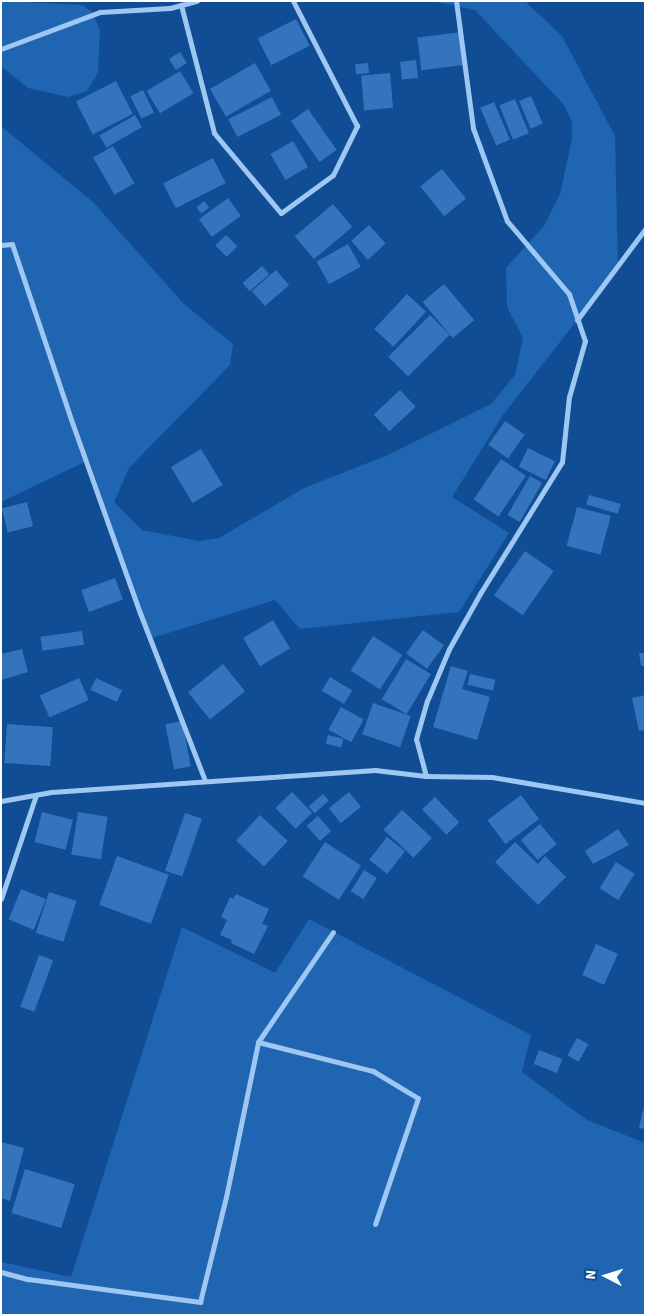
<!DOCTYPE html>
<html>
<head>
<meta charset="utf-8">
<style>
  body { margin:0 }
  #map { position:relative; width:646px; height:1316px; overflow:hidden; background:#104d94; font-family:"Source Sans 3",sans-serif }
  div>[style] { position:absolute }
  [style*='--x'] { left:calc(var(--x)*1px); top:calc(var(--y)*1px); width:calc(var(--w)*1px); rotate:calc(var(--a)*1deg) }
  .green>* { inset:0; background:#1f65b2 }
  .building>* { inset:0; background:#3474bc; transform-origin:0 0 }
  .minor>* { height:5px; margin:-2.5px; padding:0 2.5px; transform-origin:2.5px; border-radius:2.5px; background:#9ec7f4 }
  span { translate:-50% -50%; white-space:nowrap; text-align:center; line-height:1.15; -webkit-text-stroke:5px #104d94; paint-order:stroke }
  .frame { position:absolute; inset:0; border:2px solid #fff; pointer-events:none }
  .north { position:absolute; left:581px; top:1251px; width:50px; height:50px; -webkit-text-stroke:4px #104d94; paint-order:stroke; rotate:275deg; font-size:14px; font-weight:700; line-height:20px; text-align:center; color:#fff }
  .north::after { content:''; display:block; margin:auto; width:18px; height:22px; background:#fff; clip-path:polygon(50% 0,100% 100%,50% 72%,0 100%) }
</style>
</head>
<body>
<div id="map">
  <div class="green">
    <i style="clip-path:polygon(1px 1px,83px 5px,92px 12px,100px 30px,98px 73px,87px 91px,68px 97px,28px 88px,1px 66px)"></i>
    <i style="clip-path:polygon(433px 1px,525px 1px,562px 36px,615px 136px,618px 268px,503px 415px,452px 497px,509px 533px,459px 612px,300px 629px,275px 600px,149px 639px,89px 460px,1px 502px,1px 126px,94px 203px,184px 304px,233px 344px,230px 365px,129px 468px,114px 502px,142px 530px,199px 541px,219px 538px,304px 488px,388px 455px,491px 404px,515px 375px,523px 338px,507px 307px,506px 268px,544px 226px,560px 194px,572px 139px,572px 122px,564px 105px,475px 10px)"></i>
    <i style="clip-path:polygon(309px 919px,531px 1035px,522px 1072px,587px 1120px,645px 1143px,645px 1315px,1px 1315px,1px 1262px,71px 1277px,182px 927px,275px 973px)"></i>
  </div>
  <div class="building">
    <i style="left:296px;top:19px;width:30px;height:43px;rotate:63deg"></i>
    <i style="left:462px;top:32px;width:33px;height:45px;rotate:83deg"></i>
    <i style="left:180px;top:52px;width:13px;height:13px;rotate:58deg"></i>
    <i style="left:416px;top:60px;width:18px;height:16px;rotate:84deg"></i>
    <i style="left:255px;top:63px;width:32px;height:52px;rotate:60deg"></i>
    <i style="left:368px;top:63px;width:10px;height:13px;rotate:84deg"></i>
    <i style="left:180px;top:71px;width:26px;height:39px;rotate:59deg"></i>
    <i style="left:390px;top:73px;width:35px;height:29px;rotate:85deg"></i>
    <i style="left:116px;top:81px;width:37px;height:45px;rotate:63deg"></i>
    <i style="left:143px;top:90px;width:25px;height:14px;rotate:64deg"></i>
    <i style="left:531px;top:96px;width:30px;height:13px;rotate:67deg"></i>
    <i style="left:272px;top:97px;width:20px;height:49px;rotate:63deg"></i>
    <i style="left:515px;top:99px;width:37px;height:17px;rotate:68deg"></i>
    <i style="left:494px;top:102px;width:41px;height:15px;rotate:67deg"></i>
    <i style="left:308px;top:109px;width:50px;height:21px;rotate:55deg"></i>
    <i style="left:135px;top:115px;width:14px;height:41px;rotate:60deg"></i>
    <i style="left:293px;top:141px;width:30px;height:26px;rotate:60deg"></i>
    <i style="left:113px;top:146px;width:43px;height:23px;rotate:60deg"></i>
    <i style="left:213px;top:158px;width:28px;height:56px;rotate:63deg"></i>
    <i style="left:442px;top:169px;width:38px;height:28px;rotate:51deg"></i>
    <i style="left:228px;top:198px;width:22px;height:36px;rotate:54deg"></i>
    <i style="left:204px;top:201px;width:8px;height:10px;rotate:50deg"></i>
    <i style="left:333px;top:204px;width:30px;height:50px;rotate:50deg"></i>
    <i style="left:369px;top:225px;width:25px;height:24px;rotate:48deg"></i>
    <i style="left:226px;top:235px;width:16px;height:15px;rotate:45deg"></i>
    <i style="left:348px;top:244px;width:26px;height:36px;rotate:61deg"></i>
    <i style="left:262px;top:266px;width:11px;height:26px;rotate:49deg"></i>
    <i style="left:276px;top:270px;width:20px;height:32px;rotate:49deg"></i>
    <i style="left:444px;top:284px;width:47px;height:28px;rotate:50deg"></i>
    <i style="left:407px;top:294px;width:26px;height:48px;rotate:43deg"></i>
    <i style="left:430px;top:315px;width:28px;height:59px;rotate:45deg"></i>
    <i style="left:400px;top:390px;width:23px;height:36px;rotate:47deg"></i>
    <i style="left:505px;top:421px;width:24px;height:29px;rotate:35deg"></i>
    <i style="left:528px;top:448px;width:30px;height:21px;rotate:26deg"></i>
    <i style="left:201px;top:449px;width:42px;height:35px;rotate:59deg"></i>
    <i style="left:501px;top:459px;width:30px;height:49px;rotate:34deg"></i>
    <i style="left:530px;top:476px;width:14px;height:45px;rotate:30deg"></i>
    <i style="left:589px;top:495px;width:33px;height:10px;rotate:16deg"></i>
    <i style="left:27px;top:502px;width:25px;height:26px;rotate:76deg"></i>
    <i style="left:577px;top:507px;width:35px;height:40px;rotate:15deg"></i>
    <i style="left:525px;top:551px;width:35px;height:54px;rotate:35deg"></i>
    <i style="left:115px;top:578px;width:23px;height:36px;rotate:70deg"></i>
    <i style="left:273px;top:620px;width:33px;height:35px;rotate:59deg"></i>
    <i style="left:423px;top:630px;width:26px;height:29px;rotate:36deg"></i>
    <i style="left:82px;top:631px;width:14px;height:42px;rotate:82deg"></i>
    <i style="left:373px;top:636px;width:35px;height:41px;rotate:33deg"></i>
    <i style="clip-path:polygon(22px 649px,28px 672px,1px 680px,1px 654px)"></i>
    <i style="clip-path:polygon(639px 653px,645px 653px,645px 666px,641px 666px)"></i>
    <i style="left:406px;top:659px;width:29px;height:47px;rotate:31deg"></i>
    <i style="left:223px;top:664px;width:35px;height:45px;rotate:51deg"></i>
    <i style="clip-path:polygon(451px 666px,468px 671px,462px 689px,490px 697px,477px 740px,433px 727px)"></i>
    <i style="left:470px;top:674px;width:26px;height:11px;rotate:13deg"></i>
    <i style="left:330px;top:677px;width:26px;height:16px;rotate:31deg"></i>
    <i style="left:79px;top:678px;width:24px;height:43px;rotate:66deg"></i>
    <i style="left:96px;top:678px;width:29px;height:13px;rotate:25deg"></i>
    <i style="clip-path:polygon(645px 695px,645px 730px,639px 731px,632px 698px)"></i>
    <i style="left:373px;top:703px;width:40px;height:33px;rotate:19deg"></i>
    <i style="left:341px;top:707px;width:26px;height:26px;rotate:29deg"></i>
    <i style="left:182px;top:721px;width:46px;height:17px;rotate:79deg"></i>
    <i style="left:7px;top:724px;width:46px;height:39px;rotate:4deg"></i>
    <i style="left:328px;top:735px;width:16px;height:9px;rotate:14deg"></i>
    <i style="left:292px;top:792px;width:29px;height:23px;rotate:46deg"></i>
    <i style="left:349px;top:792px;width:19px;height:26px;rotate:51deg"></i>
    <i style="left:323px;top:794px;width:9px;height:19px;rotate:49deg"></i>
    <i style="left:521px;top:795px;width:30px;height:42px;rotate:53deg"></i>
    <i style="left:435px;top:797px;width:35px;height:18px;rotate:46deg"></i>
    <i style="left:402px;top:810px;width:41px;height:27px;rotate:43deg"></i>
    <i style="left:42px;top:812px;width:32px;height:31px;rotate:14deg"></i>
    <i style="left:78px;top:812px;width:30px;height:43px;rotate:9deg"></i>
    <i style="left:185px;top:813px;width:18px;height:61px;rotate:19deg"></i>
    <i style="left:260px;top:815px;width:38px;height:35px;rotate:43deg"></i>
    <i style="left:318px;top:816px;width:20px;height:15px;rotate:49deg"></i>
    <i style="left:540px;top:824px;width:26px;height:25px;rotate:50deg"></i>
    <i style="clip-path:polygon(618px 829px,629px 845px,593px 864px,585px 851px)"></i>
    <i style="left:387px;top:837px;width:23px;height:29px;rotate:38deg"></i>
    <i style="left:325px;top:842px;width:43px;height:41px;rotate:33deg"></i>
    <i style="clip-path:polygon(515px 842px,538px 864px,545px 856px,566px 877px,538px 905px,495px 862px)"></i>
    <i style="left:117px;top:856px;width:55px;height:52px;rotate:20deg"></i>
    <i style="left:616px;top:862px;width:22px;height:31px;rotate:32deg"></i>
    <i style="left:364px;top:870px;width:15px;height:25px;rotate:32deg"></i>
    <i style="left:21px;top:889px;width:27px;height:33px;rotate:22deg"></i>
    <i style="left:49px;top:892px;width:29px;height:43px;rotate:18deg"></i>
    <i style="clip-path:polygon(236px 894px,269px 909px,262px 924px,268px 926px,254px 954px,231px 943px,232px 940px,220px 935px,227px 920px,221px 917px,230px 897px,233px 899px)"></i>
    <i style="left:596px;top:944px;width:24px;height:34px;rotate:24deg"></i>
    <i style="left:39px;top:955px;width:15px;height:55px;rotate:20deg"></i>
    <i style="left:577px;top:1038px;width:13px;height:20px;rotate:29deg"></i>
    <i style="left:539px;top:1050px;width:25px;height:15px;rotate:21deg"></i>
    <i style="clip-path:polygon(644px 1105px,645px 1105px,645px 1129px,639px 1128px)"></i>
    <i style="clip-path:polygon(1px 1142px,24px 1148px,10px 1201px,1px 1198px)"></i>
    <i style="left:25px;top:1169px;width:52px;height:46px;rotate:17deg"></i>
  </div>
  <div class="minor">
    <i style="--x:181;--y:5;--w:132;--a:75.5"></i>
    <i style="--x:214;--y:133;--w:104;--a:50.1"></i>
    <i style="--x:281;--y:213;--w:64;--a:-36.2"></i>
    <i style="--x:333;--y:175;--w:55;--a:-63.9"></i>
    <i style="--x:357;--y:126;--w:140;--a:-117.1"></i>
    <i style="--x:1;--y:49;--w:106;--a:-20.5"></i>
    <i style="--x:100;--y:12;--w:70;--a:-3.3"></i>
    <i style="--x:170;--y:8;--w:28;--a:-15"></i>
    <i style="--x:1;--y:245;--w:11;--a:-5"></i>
    <i style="--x:12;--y:244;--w:191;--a:71.4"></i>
    <i style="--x:73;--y:425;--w:200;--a:70.4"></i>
    <i style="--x:140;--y:613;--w:180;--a:68.8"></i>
    <i style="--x:577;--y:320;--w:114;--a:-53.2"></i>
    <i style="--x:426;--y:776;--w:38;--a:-105"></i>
    <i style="--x:416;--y:739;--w:40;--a:-74"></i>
    <i style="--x:427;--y:701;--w:56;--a:-67.1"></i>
    <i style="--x:449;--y:649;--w:65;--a:-60.7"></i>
    <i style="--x:481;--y:592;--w:153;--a:-58.1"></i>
    <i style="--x:562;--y:462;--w:65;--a:-83.9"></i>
    <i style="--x:569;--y:397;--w:58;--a:-74.1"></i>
    <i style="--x:585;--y:341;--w:50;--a:-108.8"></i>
    <i style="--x:569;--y:294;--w:96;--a:-130.3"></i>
    <i style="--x:507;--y:221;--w:99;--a:-110.1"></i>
    <i style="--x:473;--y:128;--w:128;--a:-97.6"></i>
    <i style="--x:1;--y:801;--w:51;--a:-10.2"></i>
    <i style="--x:51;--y:792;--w:325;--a:-3.9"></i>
    <i style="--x:375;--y:770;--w:51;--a:6.7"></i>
    <i style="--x:426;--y:776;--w:66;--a:0.9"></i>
    <i style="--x:492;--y:777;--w:155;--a:9.6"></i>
    <i style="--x:1;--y:899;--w:110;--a:-71.4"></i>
    <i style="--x:258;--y:1042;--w:119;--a:14.2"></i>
    <i style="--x:373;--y:1071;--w:52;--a:31"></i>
    <i style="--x:418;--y:1098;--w:133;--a:108.8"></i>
    <i style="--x:1;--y:1272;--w:28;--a:15"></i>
    <i style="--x:28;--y:1279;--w:174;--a:7.6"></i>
    <i style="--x:200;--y:1302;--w:108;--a:-76.1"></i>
    <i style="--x:226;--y:1197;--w:158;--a:-78.3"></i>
    <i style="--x:258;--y:1042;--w:133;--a:-55.7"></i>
  </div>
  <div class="frame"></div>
  <div class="north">N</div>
</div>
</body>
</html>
